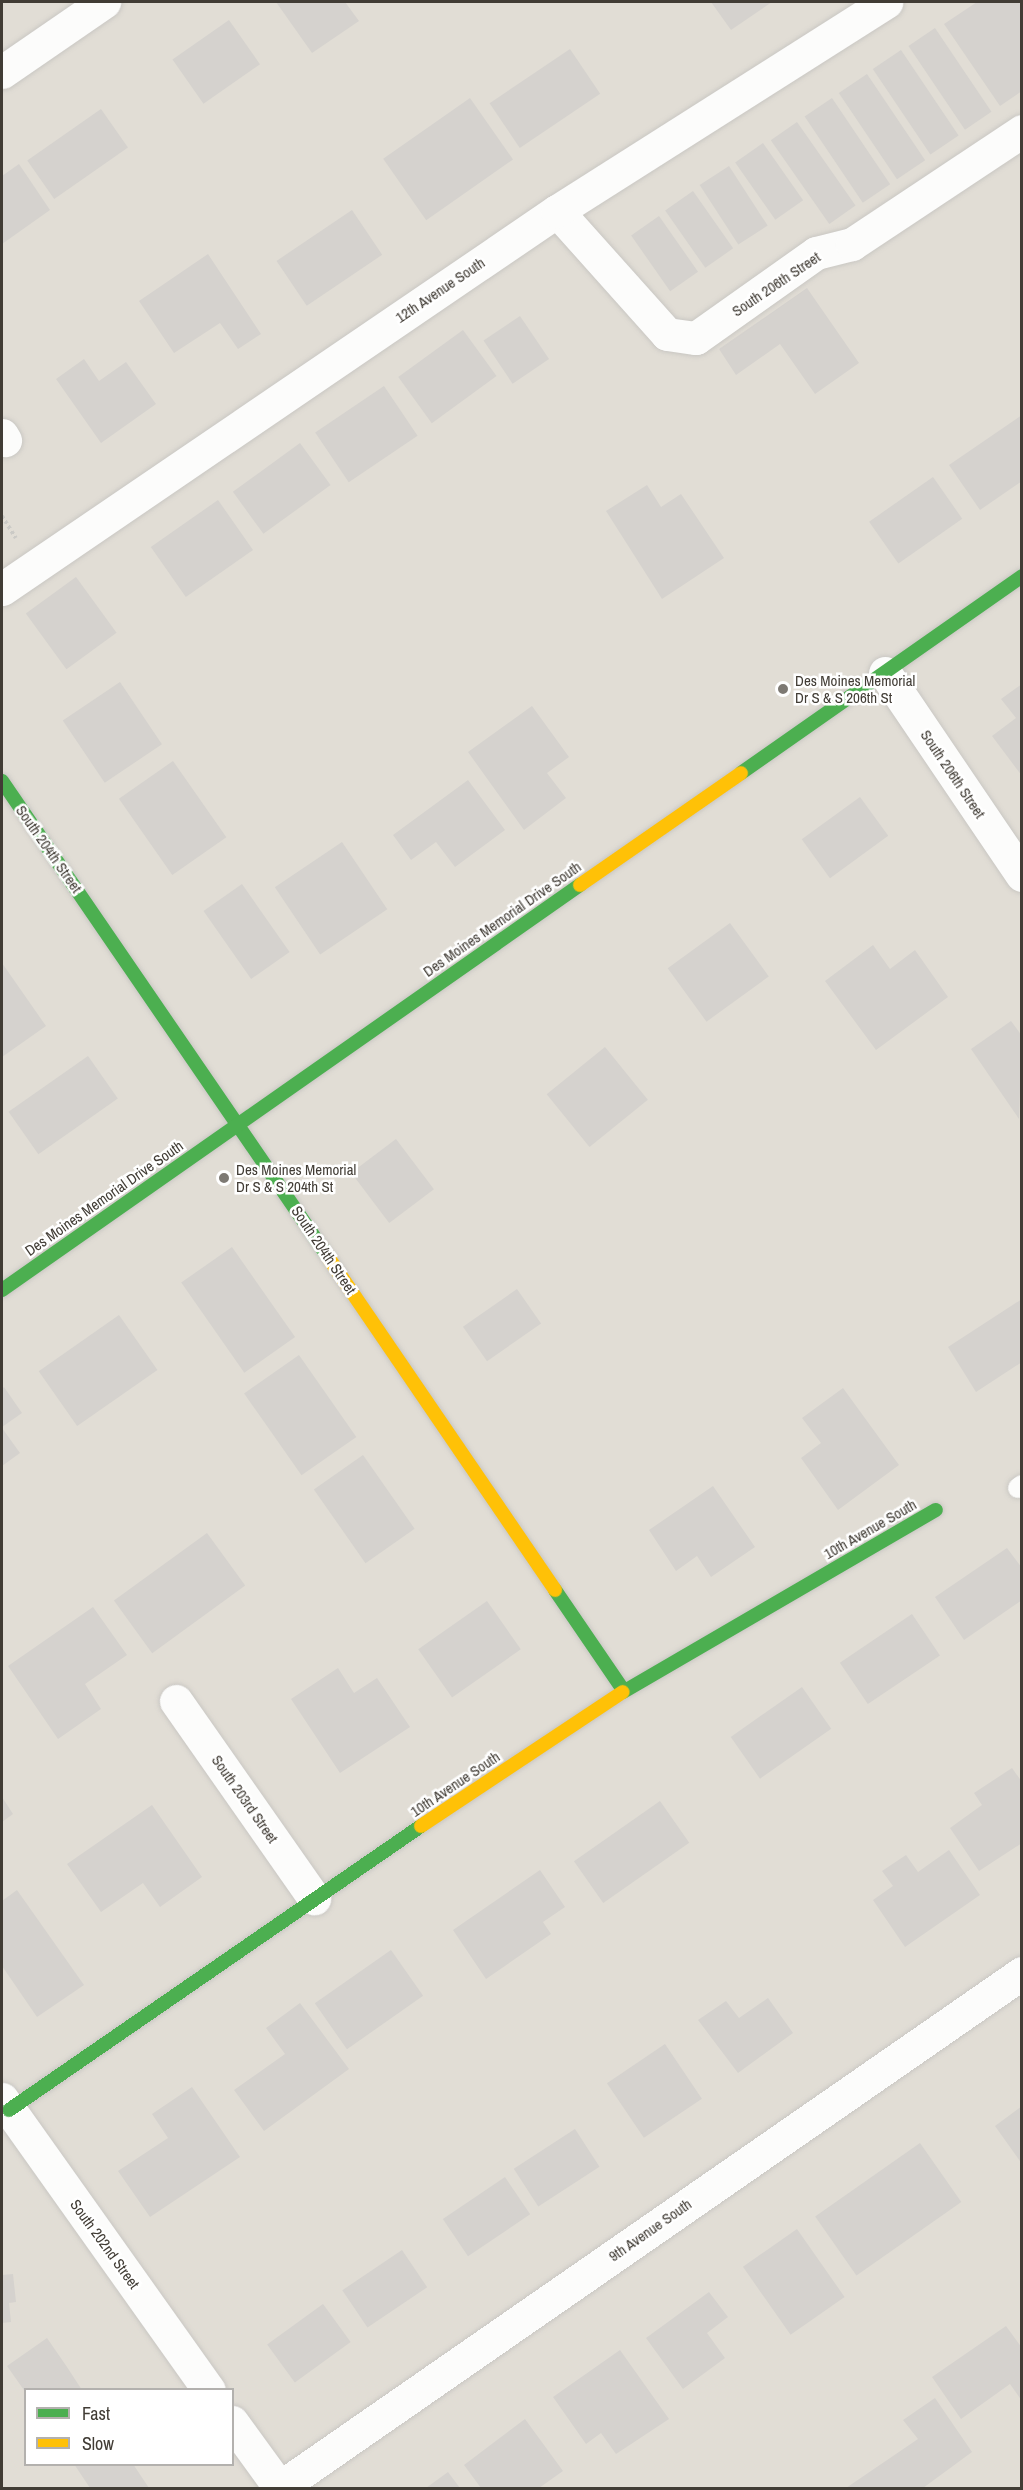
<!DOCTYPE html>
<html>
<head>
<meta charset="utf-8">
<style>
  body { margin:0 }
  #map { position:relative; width:1023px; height:2490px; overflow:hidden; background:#edebe7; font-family:"Archivo Narrow",sans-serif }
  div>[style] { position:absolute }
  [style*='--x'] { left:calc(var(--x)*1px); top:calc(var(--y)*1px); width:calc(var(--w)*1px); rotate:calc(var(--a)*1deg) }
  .residential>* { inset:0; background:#e1ddd5 }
  .building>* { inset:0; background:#d5d2ce; transform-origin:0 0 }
  .path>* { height:4px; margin-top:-2px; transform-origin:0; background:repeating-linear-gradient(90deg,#cbcac6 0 3px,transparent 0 6px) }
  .roads { filter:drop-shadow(0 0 2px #c9c7c3) drop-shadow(0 0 2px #c9c7c3) }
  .lane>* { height:20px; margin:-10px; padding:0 10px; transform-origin:10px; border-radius:10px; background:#fcfcfb }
  .street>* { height:33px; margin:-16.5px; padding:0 16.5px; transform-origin:16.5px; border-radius:16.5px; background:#fcfcfb }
  .fast>* { height:14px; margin:-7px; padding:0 7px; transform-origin:7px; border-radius:7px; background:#4caf50 }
  .slow>* { height:14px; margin:-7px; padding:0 7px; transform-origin:7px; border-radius:7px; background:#ffc107 }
  .dots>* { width:16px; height:16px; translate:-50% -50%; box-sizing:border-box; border:3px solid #fff; border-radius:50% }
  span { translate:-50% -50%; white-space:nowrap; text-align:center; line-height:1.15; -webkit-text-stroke:5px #fff; paint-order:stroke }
  .street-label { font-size:15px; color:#413c35 }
  .poi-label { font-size:15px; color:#413c35 }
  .left { translate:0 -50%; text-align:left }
  .frame { position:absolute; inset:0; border:3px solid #413c35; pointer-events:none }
  .legend { position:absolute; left:24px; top:2388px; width:210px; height:78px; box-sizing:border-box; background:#fff; border:2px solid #b3b1ae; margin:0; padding:8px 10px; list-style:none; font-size:18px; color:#413c35 }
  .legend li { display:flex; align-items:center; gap:12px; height:30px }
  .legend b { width:30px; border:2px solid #b3b1ae }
</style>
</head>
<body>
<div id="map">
  <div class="residential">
    <i style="clip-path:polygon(evenodd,2px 2px,1021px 2px,1021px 2488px,2px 2488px,2px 2px,26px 2390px,232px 2390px,232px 2464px,26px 2464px,26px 2390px)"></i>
  </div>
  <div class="building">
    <i style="clip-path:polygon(276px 2px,345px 2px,359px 21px,312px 53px)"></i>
    <i style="clip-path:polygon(711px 2px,772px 2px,731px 30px)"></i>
    <i style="clip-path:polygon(977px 2px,1022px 3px,1022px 91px,1000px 106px,944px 24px)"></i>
    <i style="left:229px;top:20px;width:54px;height:69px;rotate:55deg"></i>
    <i style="left:935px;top:28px;width:101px;height:32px;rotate:56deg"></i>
    <i style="left:570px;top:49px;width:54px;height:97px;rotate:56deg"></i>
    <i style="left:901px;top:50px;width:103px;height:34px;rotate:56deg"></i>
    <i style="left:867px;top:74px;width:104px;height:34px;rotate:56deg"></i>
    <i style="left:470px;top:98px;width:75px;height:106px;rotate:55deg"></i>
    <i style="left:832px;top:98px;width:104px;height:33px;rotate:56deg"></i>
    <i style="left:101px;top:109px;width:47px;height:90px;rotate:55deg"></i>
    <i style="left:797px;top:122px;width:102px;height:32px;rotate:55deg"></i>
    <i style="left:763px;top:143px;width:70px;height:34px;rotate:55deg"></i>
    <i style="clip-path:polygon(19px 164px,50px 210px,2px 244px,2px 176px)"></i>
    <i style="left:729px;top:166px;width:71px;height:35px;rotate:57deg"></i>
    <i style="left:693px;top:191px;width:70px;height:34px;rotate:55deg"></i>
    <i style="left:352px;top:210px;width:54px;height:91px;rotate:56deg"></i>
    <i style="left:659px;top:216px;width:68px;height:34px;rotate:55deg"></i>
    <i style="clip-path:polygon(208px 254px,261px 334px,238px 349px,220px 323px,174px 353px,139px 301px)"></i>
    <i style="clip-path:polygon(807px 288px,859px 363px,815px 394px,780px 344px,736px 375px,719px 349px)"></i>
    <i style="left:520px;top:316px;width:52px;height:44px;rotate:56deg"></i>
    <i style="left:463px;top:330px;width:57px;height:80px;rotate:54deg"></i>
    <i style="clip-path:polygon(84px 359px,99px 381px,126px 362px,156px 404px,101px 443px,56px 379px)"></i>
    <i style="left:384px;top:386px;width:60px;height:83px;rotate:56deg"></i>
    <i style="clip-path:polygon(1022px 415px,1022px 481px,980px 510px,949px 465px)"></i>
    <i style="left:300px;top:443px;width:52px;height:83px;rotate:54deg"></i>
    <i style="left:933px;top:477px;width:51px;height:78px;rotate:55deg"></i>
    <i style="clip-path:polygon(647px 485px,661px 507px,681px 494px,724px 558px,662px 599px,606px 511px)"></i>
    <i style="left:218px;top:500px;width:61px;height:82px;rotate:55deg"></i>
    <i style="left:76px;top:577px;width:69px;height:62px;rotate:54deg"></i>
    <i style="left:120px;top:682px;width:75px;height:69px;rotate:56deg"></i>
    <i style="clip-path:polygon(1022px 684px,1022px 776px,992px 736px,1016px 718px,1001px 699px)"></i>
    <i style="clip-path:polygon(532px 706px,569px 757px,547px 773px,566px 798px,524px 830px,468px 752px)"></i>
    <i style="left:173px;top:761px;width:93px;height:66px;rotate:55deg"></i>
    <i style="clip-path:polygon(468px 780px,505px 830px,455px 867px,436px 842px,411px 860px,393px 835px)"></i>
    <i style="left:860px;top:797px;width:48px;height:72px;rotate:54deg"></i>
    <i style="left:342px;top:842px;width:81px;height:81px;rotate:56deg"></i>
    <i style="left:242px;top:884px;width:83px;height:47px;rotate:55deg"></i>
    <i style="left:730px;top:923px;width:66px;height:77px;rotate:54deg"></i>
    <i style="clip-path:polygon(873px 945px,890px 969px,915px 950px,948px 997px,876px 1050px,825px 981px)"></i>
    <i style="clip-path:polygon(2px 963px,46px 1026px,2px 1057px)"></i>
    <i style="clip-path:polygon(1011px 1021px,1022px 1036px,1019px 1119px,971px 1049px)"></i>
    <i style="left:605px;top:1047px;width:68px;height:75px;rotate:51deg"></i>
    <i style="left:88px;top:1056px;width:52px;height:97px;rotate:55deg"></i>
    <i style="left:396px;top:1139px;width:63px;height:56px;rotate:53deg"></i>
    <i style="left:232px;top:1247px;width:110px;height:62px;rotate:55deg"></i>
    <i style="left:517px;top:1289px;width:42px;height:66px;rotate:55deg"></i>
    <i style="clip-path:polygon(1022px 1299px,1022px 1362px,976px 1392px,948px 1347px)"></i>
    <i style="left:119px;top:1315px;width:67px;height:98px;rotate:55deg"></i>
    <i style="left:299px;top:1355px;width:100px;height:67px;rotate:55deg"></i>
    <i style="clip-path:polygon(4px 1387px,22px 1413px,2px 1427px,2px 1389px)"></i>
    <i style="clip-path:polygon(843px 1388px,899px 1465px,838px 1510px,801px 1458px,821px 1443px,802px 1418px)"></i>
    <i style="clip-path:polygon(2px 1428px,20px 1453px,2px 1466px)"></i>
    <i style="left:363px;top:1455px;width:90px;height:60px;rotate:55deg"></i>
    <i style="clip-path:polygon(713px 1486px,755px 1547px,711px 1577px,697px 1556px,676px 1571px,649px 1530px)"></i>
    <i style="left:207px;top:1533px;width:65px;height:115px;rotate:54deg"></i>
    <i style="clip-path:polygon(1007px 1548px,1022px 1568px,1022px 1600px,964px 1640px,935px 1597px)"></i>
    <i style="left:487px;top:1601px;width:59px;height:84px;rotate:55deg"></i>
    <i style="clip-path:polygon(93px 1607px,127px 1655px,85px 1684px,101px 1709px,58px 1739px,8px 1666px)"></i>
    <i style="left:912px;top:1614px;width:50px;height:87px;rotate:56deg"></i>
    <i style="clip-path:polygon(338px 1668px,354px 1693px,377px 1678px,410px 1727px,340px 1773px,291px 1699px)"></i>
    <i style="left:802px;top:1687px;width:51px;height:87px;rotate:55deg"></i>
    <i style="clip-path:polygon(1012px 1768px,1022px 1782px,1022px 1843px,979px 1871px,950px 1828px,982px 1805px,974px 1793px)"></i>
    <i style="clip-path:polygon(2px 1797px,13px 1814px,2px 1822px)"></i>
    <i style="left:660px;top:1801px;width:51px;height:105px;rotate:55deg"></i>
    <i style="clip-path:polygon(152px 1805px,202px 1877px,160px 1907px,143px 1883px,101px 1912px,67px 1864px)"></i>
    <i style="clip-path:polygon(949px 1850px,980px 1895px,905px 1947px,873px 1900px,893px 1886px,882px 1871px,906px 1855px,918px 1872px)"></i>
    <i style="clip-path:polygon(540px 1870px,565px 1907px,543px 1922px,551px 1934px,486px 1979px,453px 1930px)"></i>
    <i style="clip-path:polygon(17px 1890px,84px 1985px,37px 2017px,2px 1966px,2px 1901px)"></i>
    <i style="left:391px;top:1950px;width:56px;height:93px;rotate:55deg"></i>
    <i style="clip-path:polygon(768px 1998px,793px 2033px,738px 2073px,698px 2020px,726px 2001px,739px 2018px)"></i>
    <i style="clip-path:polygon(300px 2003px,349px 2069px,264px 2131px,234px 2090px,285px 2054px,266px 2028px)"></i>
    <i style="left:665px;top:2044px;width:66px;height:70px;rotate:56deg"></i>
    <i style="clip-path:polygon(192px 2087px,240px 2157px,150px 2217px,118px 2171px,168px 2138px,152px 2114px)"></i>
    <i style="clip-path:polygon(1022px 2106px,1022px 2164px,995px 2126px)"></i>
    <i style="left:575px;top:2129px;width:45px;height:73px;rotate:57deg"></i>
    <i style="left:920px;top:2143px;width:72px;height:128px;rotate:55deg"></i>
    <i style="left:505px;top:2177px;width:45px;height:75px;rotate:56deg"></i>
    <i style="left:797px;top:2229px;width:83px;height:66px;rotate:55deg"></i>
    <i style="left:402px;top:2250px;width:45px;height:72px;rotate:56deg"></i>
    <i style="clip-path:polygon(13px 2274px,16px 2302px,9px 2303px,11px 2322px,2px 2323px,2px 2275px)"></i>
    <i style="clip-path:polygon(709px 2292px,728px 2317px,707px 2333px,725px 2358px,683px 2389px,646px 2338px)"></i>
    <i style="left:323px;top:2304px;width:47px;height:69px;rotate:54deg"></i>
    <i style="clip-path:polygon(1006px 2326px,1022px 2348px,1022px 2401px,1010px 2384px,961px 2419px,932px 2377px)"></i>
    <i style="clip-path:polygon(47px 2338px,67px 2367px,82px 2390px,26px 2390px,26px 2393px,7px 2366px)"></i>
    <i style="clip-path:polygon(620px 2350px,669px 2419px,616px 2454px,601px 2433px,586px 2444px,553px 2397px)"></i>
    <i style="clip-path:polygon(935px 2398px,972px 2452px,923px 2488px,846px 2488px,918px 2439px,903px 2420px)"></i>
    <i style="clip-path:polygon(525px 2419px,563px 2471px,539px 2488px,481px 2488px,464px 2465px)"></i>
    <i style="clip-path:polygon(74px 2464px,133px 2464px,149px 2488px,90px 2488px)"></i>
    <i style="clip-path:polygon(448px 2472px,460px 2488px,426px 2488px)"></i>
  </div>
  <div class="path">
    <i style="--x:2;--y:516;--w:26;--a:58"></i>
  </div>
  <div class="roads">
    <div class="lane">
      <i style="--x:1018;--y:1488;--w:5;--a:-37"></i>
    </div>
    <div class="street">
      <i style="--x:2;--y:72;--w:124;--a:-34.5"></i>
      <i style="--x:557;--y:211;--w:165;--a:48.2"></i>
      <i style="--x:667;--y:334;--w:29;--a:8"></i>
      <i style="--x:696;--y:338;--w:147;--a:-35.3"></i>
      <i style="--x:816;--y:253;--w:37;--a:-14"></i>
      <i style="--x:852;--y:244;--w:204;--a:-33.6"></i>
      <i style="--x:2;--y:435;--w:6;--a:59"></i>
      <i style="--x:2;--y:589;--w:671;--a:-34.26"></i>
      <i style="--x:557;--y:211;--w:390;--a:-32.4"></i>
      <i style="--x:885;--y:673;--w:244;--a:55.9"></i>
      <i style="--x:176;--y:1701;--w:241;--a:55"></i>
      <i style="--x:2;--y:2099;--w:357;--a:54.6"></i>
      <i style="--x:232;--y:2422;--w:82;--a:54"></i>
      <i style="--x:279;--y:2488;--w:904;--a:-34.73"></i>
    </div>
    <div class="fast">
      <i style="--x:741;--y:773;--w:343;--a:-35"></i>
      <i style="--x:2;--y:781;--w:577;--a:55.59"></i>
      <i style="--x:2;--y:1290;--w:706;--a:-35.02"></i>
      <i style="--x:555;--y:1590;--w:122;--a:55.7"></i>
      <i style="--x:623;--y:1692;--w:362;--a:-30.2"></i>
      <i style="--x:9;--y:2110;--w:500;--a:-34.58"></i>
    </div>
    <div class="slow">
      <i style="--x:580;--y:885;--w:196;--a:-34.8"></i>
      <i style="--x:328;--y:1257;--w:403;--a:55.7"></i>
      <i style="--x:421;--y:1826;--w:242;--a:-33.6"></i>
    </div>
  </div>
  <div class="dots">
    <i style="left:783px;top:689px;background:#7d7973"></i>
    <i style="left:224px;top:1178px;background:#7d7973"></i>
  </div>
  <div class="street-label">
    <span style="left:776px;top:284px;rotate:-34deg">South 206th Street</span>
    <span style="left:440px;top:290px;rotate:-34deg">12th Avenue South</span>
    <span style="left:953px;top:774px;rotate:56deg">South 206th Street</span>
    <span style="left:49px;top:849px;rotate:55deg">South 204th Street</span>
    <span style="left:502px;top:919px;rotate:-35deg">Des Moines Memorial Drive South</span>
    <span style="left:104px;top:1198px;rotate:-35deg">Des Moines Memorial Drive South</span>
    <span style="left:324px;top:1250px;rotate:56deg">South 204th Street</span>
    <span style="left:870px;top:1529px;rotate:-30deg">10th Avenue South</span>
    <span style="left:455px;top:1784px;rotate:-34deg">10th Avenue South</span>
    <span style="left:245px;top:1799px;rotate:55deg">South 203rd Street</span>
    <span style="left:650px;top:2230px;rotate:-35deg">9th Avenue South</span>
    <span style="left:105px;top:2244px;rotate:54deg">South 202nd Street</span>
  </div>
  <div class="poi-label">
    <span class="left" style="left:795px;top:689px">Des Moines Memorial<br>Dr S &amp; S 206th St</span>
    <span class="left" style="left:236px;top:1178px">Des Moines Memorial<br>Dr S &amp; S 204th St</span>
  </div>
  <div class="frame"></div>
  <ul class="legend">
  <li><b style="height:8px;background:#4caf50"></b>Fast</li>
  <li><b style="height:8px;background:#ffc107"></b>Slow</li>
  </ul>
</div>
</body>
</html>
